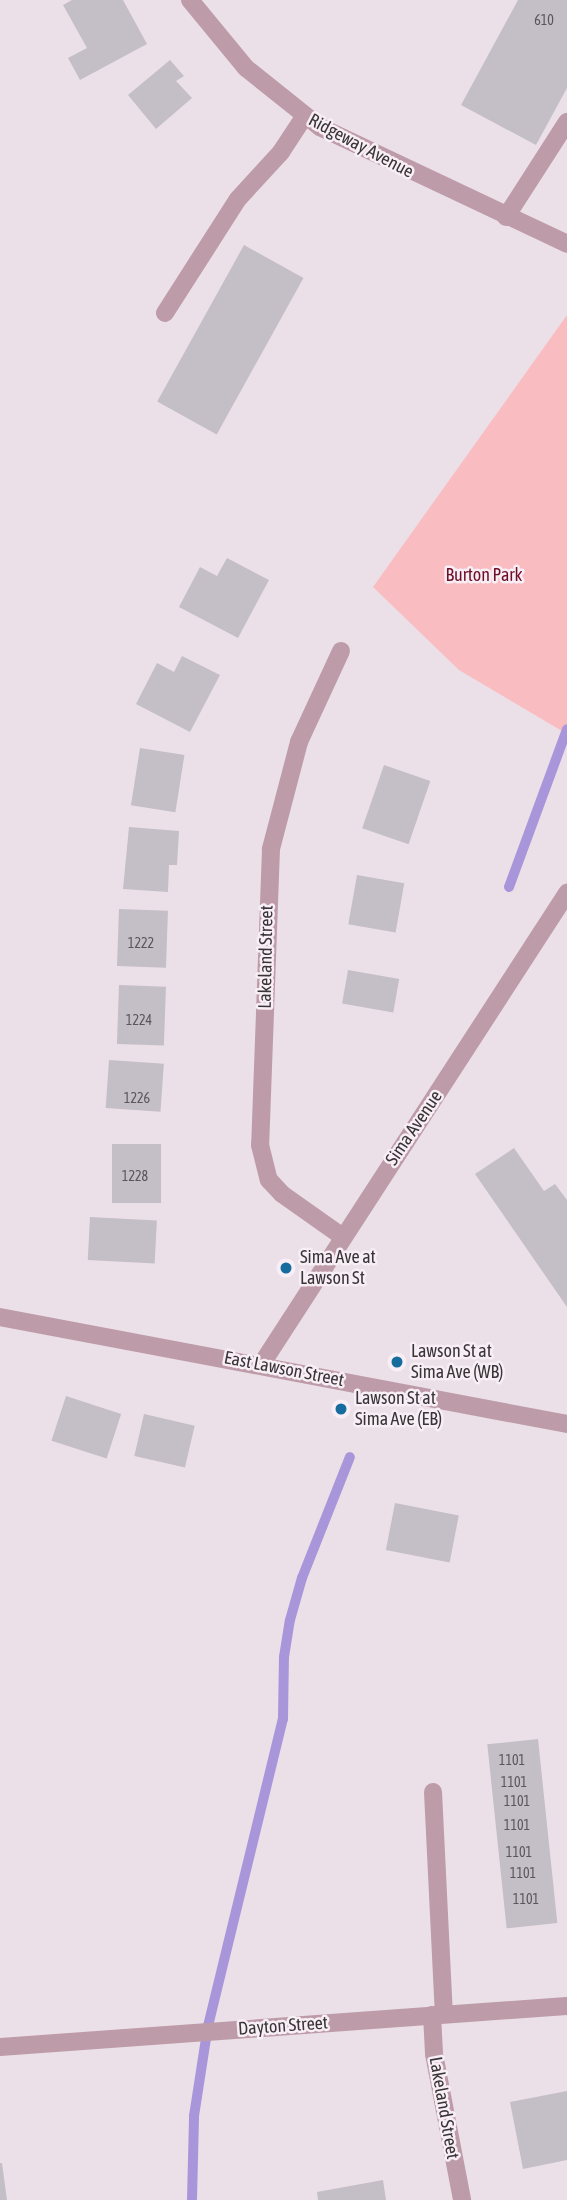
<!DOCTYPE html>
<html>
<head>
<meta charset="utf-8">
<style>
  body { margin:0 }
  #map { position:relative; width:567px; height:2200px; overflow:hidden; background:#ebe0e8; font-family:"Asap Condensed",sans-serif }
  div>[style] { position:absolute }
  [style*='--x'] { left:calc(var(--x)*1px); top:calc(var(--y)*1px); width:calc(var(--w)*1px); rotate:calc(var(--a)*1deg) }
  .green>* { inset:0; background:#f9bcc1 }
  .stream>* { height:10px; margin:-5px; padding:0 5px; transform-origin:5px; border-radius:5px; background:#a996da }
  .building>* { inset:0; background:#c4bec7; transform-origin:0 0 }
  .service>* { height:18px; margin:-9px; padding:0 9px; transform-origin:9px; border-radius:9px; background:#be9ba8 }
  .minor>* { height:18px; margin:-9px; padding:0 9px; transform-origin:9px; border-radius:9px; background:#be9ba8 }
  .tertiary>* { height:18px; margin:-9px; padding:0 9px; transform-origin:9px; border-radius:9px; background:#be9ba8 }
  .dots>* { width:19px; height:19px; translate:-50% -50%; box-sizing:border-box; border:4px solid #f8eef5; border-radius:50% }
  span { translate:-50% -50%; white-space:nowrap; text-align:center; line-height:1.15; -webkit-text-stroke:5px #f8eef5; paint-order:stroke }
  .number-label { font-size:14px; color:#5b565b }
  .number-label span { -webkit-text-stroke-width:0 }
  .street-label { font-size:18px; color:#383437 }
  .park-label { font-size:18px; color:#6f0e27 }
  .poi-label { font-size:18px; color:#383437 }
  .left { translate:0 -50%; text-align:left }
</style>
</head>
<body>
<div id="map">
  <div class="green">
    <i style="clip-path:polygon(567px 315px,567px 734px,459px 670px,373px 587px)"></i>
  </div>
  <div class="stream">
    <i style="--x:509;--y:887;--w:168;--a:-69.8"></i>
    <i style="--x:192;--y:2200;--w:84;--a:-88.6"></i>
    <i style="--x:194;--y:2116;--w:91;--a:-81.2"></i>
    <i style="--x:208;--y:2026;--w:316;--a:-76.3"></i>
    <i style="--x:283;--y:1719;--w:62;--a:-89.1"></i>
    <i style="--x:284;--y:1657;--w:37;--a:-81"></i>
    <i style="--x:290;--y:1620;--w:44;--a:-74.1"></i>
    <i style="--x:302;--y:1578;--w:130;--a:-68.4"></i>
  </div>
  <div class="building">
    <i style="clip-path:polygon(72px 0,123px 0,147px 44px,80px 80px,68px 58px,87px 48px,63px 5px)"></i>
    <i style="clip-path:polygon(518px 0,567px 0,567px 88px,536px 145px,461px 105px)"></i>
    <i style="clip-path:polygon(170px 60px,184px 76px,176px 81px,192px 98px,156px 129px,128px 95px)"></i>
    <i style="left:244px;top:245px;width:68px;height:179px;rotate:29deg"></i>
    <i style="clip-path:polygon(227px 558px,269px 580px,238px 638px,179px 607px,200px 567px,217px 576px)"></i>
    <i style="clip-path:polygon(182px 656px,220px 675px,190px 732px,136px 704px,157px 663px,174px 672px)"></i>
    <i style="left:140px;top:748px;width:45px;height:58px;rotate:9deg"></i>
    <i style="left:384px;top:765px;width:49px;height:67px;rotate:19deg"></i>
    <i style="clip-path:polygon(129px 827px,179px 831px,177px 865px,169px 865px,168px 892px,123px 889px)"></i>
    <i style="left:357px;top:875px;width:48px;height:50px;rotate:10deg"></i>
    <i style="left:119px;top:909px;width:49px;height:57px;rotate:2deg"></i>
    <i style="left:348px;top:970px;width:52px;height:34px;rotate:10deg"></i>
    <i style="left:119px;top:985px;width:47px;height:59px;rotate:2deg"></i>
    <i style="left:109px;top:1060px;width:55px;height:48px;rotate:4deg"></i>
    <i style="left:112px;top:1144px;width:49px;height:59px"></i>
    <i style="clip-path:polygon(514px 1148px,544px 1191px,555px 1184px,567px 1200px,567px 1307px,475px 1174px)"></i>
    <i style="left:90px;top:1217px;width:67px;height:43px;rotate:3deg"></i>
    <i style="left:66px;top:1396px;width:58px;height:47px;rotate:18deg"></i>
    <i style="left:144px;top:1414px;width:52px;height:43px;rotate:13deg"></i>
    <i style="left:395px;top:1503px;width:65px;height:48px;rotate:11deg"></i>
    <i style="left:538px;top:1739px;width:185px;height:51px;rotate:84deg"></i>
    <i style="clip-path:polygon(567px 2091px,567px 2160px,523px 2169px,510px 2102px)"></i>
    <i style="clip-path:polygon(0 2163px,2px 2163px,7px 2200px,0 2200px)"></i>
    <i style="clip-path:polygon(383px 2180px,386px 2200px,318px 2200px,317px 2192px)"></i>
  </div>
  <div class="service">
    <i style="--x:506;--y:217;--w:113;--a:-57.3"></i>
    <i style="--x:165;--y:313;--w:135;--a:-57.4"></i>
    <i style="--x:238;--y:199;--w:64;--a:-47.5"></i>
    <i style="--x:281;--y:152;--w:42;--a:-56.7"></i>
    <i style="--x:433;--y:1792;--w:222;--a:87.2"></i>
  </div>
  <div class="minor">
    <i style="--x:190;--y:0;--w:88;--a:50.5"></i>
    <i style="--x:246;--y:68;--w:95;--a:38.6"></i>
    <i style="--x:320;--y:127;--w:273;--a:25.3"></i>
    <i style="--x:341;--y:651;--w:100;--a:114.8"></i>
    <i style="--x:299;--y:742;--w:111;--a:104.7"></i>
    <i style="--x:271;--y:849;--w:296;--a:92.1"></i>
    <i style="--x:260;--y:1145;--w:36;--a:76"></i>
    <i style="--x:269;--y:1180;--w:19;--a:47"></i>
    <i style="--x:282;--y:1194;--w:75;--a:35.2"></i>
    <i style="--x:261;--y:1365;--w:563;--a:-57.04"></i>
    <i style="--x:432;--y:2015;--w:39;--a:87"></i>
    <i style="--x:434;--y:2054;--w:149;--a:79.1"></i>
    <i style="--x:0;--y:2047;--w:568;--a:-4.14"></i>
  </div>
  <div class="tertiary">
    <i style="--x:0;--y:1317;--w:577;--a:10.69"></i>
  </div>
  <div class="dots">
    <i style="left:286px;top:1268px;background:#166d9d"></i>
    <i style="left:397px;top:1362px;background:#166d9d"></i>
    <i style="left:341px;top:1409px;background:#166d9d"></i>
  </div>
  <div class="number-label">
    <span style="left:544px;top:20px">610</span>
    <span style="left:141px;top:943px">1222</span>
    <span style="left:139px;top:1020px">1224</span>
    <span style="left:137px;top:1098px">1226</span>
    <span style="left:135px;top:1176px">1228</span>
    <span style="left:512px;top:1760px">1101</span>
    <span style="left:514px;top:1782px">1101</span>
    <span style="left:517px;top:1801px">1101</span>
    <span style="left:517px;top:1825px">1101</span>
    <span style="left:519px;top:1852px">1101</span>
    <span style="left:523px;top:1873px">1101</span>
    <span style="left:526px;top:1899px">1101</span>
  </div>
  <div class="street-label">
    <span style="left:361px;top:146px;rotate:28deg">Ridgeway Avenue</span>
    <span style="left:266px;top:957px;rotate:-89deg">Lakeland Street</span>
    <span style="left:414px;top:1128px;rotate:-56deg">Sima Avenue</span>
    <span style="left:284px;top:1369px;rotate:11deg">East Lawson Street</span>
    <span style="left:283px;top:2026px;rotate:-4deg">Dayton Street</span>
    <span style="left:444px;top:2108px;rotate:80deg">Lakeland Street</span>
  </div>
  <div class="park-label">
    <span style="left:484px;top:575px">Burton Park</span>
  </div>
  <div class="poi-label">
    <span class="left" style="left:300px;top:1268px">Sima Ave at<br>Lawson St</span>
    <span class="left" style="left:411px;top:1362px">Lawson St at<br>Sima Ave (WB)</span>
    <span class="left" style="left:355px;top:1409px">Lawson St at<br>Sima Ave (EB)</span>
  </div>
</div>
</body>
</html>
